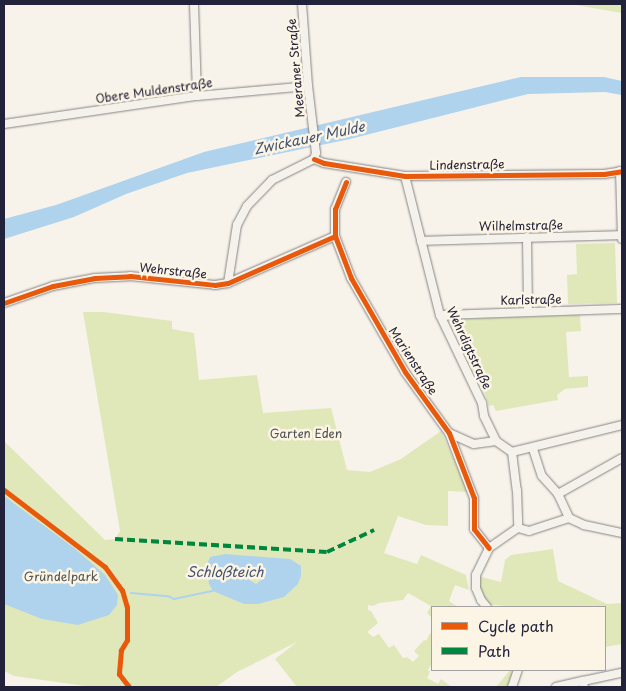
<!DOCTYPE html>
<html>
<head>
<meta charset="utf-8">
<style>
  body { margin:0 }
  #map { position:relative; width:626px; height:691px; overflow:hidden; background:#f7f3ea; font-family:"Playpen Sans",sans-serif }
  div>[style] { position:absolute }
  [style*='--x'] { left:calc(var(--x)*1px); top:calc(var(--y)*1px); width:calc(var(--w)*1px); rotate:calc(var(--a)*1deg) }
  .green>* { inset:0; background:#e0e8ba }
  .water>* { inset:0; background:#afd3ec }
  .stream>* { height:2px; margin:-1px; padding:0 1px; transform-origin:1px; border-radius:1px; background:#afd3ec }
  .roads { filter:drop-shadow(0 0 1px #868485) drop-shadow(0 0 1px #868485) }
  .minor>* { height:8px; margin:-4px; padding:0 4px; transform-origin:4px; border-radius:4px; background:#f5f2ec }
  .quiet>* { height:4px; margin-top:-2px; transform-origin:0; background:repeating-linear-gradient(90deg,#00873e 0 8px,transparent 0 12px) }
  .cycleway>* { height:5px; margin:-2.5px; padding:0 2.5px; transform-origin:2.5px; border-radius:2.5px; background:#e8590c }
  span { translate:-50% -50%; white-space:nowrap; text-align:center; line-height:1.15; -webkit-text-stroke:5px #fcf5e5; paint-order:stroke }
  .street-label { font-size:12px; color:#22223b }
  .park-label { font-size:12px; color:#4d5151 }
  .water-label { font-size:14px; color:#435370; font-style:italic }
  .frame { position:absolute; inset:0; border:5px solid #22223b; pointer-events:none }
  .legend { position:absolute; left:431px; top:606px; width:175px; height:65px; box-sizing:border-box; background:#fcf5e5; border:1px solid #a5a1a1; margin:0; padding:6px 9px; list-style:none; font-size:15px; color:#22223b }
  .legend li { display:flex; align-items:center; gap:10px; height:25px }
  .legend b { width:25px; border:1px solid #a5a1a1 }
</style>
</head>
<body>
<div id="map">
  <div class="green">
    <i style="clip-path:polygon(570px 4px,622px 4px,622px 13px)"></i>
    <i style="clip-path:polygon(615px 243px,617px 303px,568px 304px,567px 275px,577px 274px,576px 244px)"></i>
    <i style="clip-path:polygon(83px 312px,104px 312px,172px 321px,172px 329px,194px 333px,199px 380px,257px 375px,263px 413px,331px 408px,347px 470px,370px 472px,401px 459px,441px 431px,468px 492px,448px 491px,448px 526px,426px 525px,398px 516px,384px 553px,417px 564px,421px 555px,466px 575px,469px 590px,455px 585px,449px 601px,458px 607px,432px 607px,432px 618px,427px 613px,431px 606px,408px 593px,403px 600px,379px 603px,373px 606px,368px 605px,368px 610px,371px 611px,378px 623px,367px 632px,373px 637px,379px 634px,389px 648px,394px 645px,403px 658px,407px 657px,413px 662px,419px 656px,414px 651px,424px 640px,426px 641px,430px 633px,432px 635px,432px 663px,428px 670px,430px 672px,427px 678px,438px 684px,441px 679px,452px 687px,297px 687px,275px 659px,297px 642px,237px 672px,216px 687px,93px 687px,14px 676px,4px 671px,4px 441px,105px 540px,115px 539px,120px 531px)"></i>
    <i style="clip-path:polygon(580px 315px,581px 331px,566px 332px,569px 377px,588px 376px,588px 387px,565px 389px,557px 395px,558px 400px,496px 411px,493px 405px,489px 406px,484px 391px,486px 384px,456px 319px)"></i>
    <i style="clip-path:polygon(553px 549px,558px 581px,607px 604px,622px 603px,622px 644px,605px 647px,605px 607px,515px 607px,485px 604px,478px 587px,478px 576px,501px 582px,505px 560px,511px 555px)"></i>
    <i style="clip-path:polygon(510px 670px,515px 670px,508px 687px,496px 687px)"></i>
  </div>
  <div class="water">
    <i style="clip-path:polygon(521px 77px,604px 77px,622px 81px,622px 95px,605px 92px,528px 94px,350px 139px,187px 173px,126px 194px,74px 217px,4px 239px,4px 219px,56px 205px,204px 152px)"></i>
    <i style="clip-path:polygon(4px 496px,74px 548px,105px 575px,118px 595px,117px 605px,109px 615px,78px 625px,42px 619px,4px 604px)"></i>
    <i style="clip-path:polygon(evenodd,225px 554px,290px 559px,301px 566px,301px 576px,298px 584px,284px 597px,258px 604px,244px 604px,213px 591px,209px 584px,207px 565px,210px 557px,225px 554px,251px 566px,258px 568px,262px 574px,260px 581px,256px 584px,245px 577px,246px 568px,251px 566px)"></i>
  </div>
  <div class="stream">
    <i style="--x:131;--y:593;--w:37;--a:5"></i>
    <i style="--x:168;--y:596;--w:7;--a:27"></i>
    <i style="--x:174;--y:599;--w:40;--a:-12"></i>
  </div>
  <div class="roads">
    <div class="minor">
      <i style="--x:194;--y:4;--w:92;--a:88.1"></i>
      <i style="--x:302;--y:4;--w:82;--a:85.8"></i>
      <i style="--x:308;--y:86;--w:67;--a:83.2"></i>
      <i style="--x:316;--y:153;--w:6;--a:108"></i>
      <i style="--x:4;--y:124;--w:195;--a:-8.3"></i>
      <i style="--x:197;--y:96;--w:111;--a:-5.1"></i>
      <i style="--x:314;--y:159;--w:11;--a:22"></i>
      <i style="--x:324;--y:163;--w:82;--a:9.1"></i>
      <i style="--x:405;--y:176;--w:199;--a:-0.6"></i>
      <i style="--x:604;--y:174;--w:18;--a:-9"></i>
      <i style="--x:620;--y:171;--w:68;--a:88.3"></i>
      <i style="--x:405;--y:176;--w:143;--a:75.9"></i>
      <i style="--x:440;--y:315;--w:98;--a:64.5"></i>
      <i style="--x:482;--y:403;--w:13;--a:81"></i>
      <i style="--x:484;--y:416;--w:28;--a:64"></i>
      <i style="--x:346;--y:182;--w:29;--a:112"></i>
      <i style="--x:335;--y:209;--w:27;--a:90"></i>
      <i style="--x:335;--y:236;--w:45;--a:69.1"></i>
      <i style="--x:351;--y:278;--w:108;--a:60.1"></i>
      <i style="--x:405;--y:372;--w:75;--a:54.2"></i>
      <i style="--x:449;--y:433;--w:70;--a:69"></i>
      <i style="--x:474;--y:498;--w:31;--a:90"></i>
      <i style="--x:474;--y:529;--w:24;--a:52"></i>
      <i style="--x:527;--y:237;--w:75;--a:89.2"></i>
      <i style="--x:421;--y:241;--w:201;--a:-1.7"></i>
      <i style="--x:228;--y:283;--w:59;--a:-81.2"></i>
      <i style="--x:237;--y:225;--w:21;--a:-62"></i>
      <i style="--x:247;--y:206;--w:36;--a:-46"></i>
      <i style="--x:272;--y:180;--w:47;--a:-26.6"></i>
      <i style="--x:4;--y:303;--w:52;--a:-19.1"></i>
      <i style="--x:53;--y:286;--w:43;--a:-10.8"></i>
      <i style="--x:95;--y:278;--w:35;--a:-3"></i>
      <i style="--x:130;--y:276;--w:85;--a:6"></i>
      <i style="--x:215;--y:285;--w:13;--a:-9"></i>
      <i style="--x:228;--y:283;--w:117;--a:-23.7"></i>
      <i style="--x:440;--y:315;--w:182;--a:-1.9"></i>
      <i style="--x:449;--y:433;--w:27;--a:24"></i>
      <i style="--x:474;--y:444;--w:22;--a:-8"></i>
      <i style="--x:496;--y:441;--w:19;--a:35"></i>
      <i style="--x:512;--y:452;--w:113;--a:-13.8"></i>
      <i style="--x:533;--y:449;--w:28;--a:72"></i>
      <i style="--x:542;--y:476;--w:24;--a:48"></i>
      <i style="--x:558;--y:494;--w:26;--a:65"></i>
      <i style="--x:512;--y:452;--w:38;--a:83"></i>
      <i style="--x:517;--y:490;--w:38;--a:88"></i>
      <i style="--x:558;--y:494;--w:73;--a:-29.4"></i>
      <i style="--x:518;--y:528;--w:11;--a:15"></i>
      <i style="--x:529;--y:531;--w:42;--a:-18"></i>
      <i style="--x:569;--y:518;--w:17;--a:25"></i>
      <i style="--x:584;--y:525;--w:39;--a:12"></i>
      <i style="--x:489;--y:548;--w:35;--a:-35"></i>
      <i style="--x:487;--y:607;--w:9;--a:-131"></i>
      <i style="--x:481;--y:600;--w:13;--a:-113"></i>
      <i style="--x:476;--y:588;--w:13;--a:-90"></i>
      <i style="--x:476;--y:575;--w:30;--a:-64"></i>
      <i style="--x:583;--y:681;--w:40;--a:-12"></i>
      <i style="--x:512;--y:687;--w:18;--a:-71"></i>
      <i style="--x:556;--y:687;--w:28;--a:-13"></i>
      <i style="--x:583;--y:681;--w:6;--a:81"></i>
    </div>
  </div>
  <div class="quiet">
    <i style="--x:115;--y:539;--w:212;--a:3.5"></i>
    <i style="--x:327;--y:552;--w:52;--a:-25.1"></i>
  </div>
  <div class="cycleway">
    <i style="--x:314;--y:159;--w:11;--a:22"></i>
    <i style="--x:324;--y:163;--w:82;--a:9.1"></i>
    <i style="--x:405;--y:176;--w:199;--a:-0.6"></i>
    <i style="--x:604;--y:174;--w:18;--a:-9"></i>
    <i style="--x:346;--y:182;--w:29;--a:112"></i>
    <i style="--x:335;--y:209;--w:27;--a:90"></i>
    <i style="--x:335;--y:236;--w:45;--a:69.1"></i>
    <i style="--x:351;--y:278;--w:108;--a:60.1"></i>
    <i style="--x:405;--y:372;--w:75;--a:54.2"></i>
    <i style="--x:449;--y:433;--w:70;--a:69"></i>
    <i style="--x:474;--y:498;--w:31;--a:90"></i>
    <i style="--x:474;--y:529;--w:24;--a:52"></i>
    <i style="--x:4;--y:303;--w:52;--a:-19.1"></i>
    <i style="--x:53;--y:286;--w:43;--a:-10.8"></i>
    <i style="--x:95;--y:278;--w:35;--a:-3"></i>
    <i style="--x:130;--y:276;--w:85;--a:6"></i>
    <i style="--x:215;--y:285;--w:13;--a:-9"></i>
    <i style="--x:228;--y:283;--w:117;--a:-23.7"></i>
    <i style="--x:4;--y:490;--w:127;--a:37.3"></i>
    <i style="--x:105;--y:567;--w:29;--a:54"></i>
    <i style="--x:122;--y:590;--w:18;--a:74"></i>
    <i style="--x:127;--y:607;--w:33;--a:90"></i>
    <i style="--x:127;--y:640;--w:12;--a:121"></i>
    <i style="--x:121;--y:650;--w:24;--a:95"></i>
    <i style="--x:119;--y:674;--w:16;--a:52"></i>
  </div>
  <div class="street-label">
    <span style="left:296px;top:68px;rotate:-95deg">Meeraner Straße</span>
    <span style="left:154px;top:91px;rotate:-8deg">Obere Muldenstraße</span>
    <span style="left:467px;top:165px;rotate:-1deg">Lindenstraße</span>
    <span style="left:521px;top:226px;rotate:-1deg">Wilhelmstraße</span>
    <span style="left:173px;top:271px;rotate:6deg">Wehrstraße</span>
    <span style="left:531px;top:300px;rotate:-1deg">Karlstraße</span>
    <span style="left:469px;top:348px;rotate:65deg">Wehrdigtstraße</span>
    <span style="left:413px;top:361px;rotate:57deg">Marienstraße</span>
  </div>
  <div class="park-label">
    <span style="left:306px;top:434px">Garten Eden</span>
    <span style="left:61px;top:577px">Gründelpark</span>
  </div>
  <div class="water-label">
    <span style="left:309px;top:138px;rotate:-12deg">Zwickauer Mulde</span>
    <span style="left:225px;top:572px">Schloßteich</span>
  </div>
  <div class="frame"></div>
  <ul class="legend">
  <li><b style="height:6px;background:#e8590c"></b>Cycle path</li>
  <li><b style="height:6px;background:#00873e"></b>Path</li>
  </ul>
</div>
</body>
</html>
